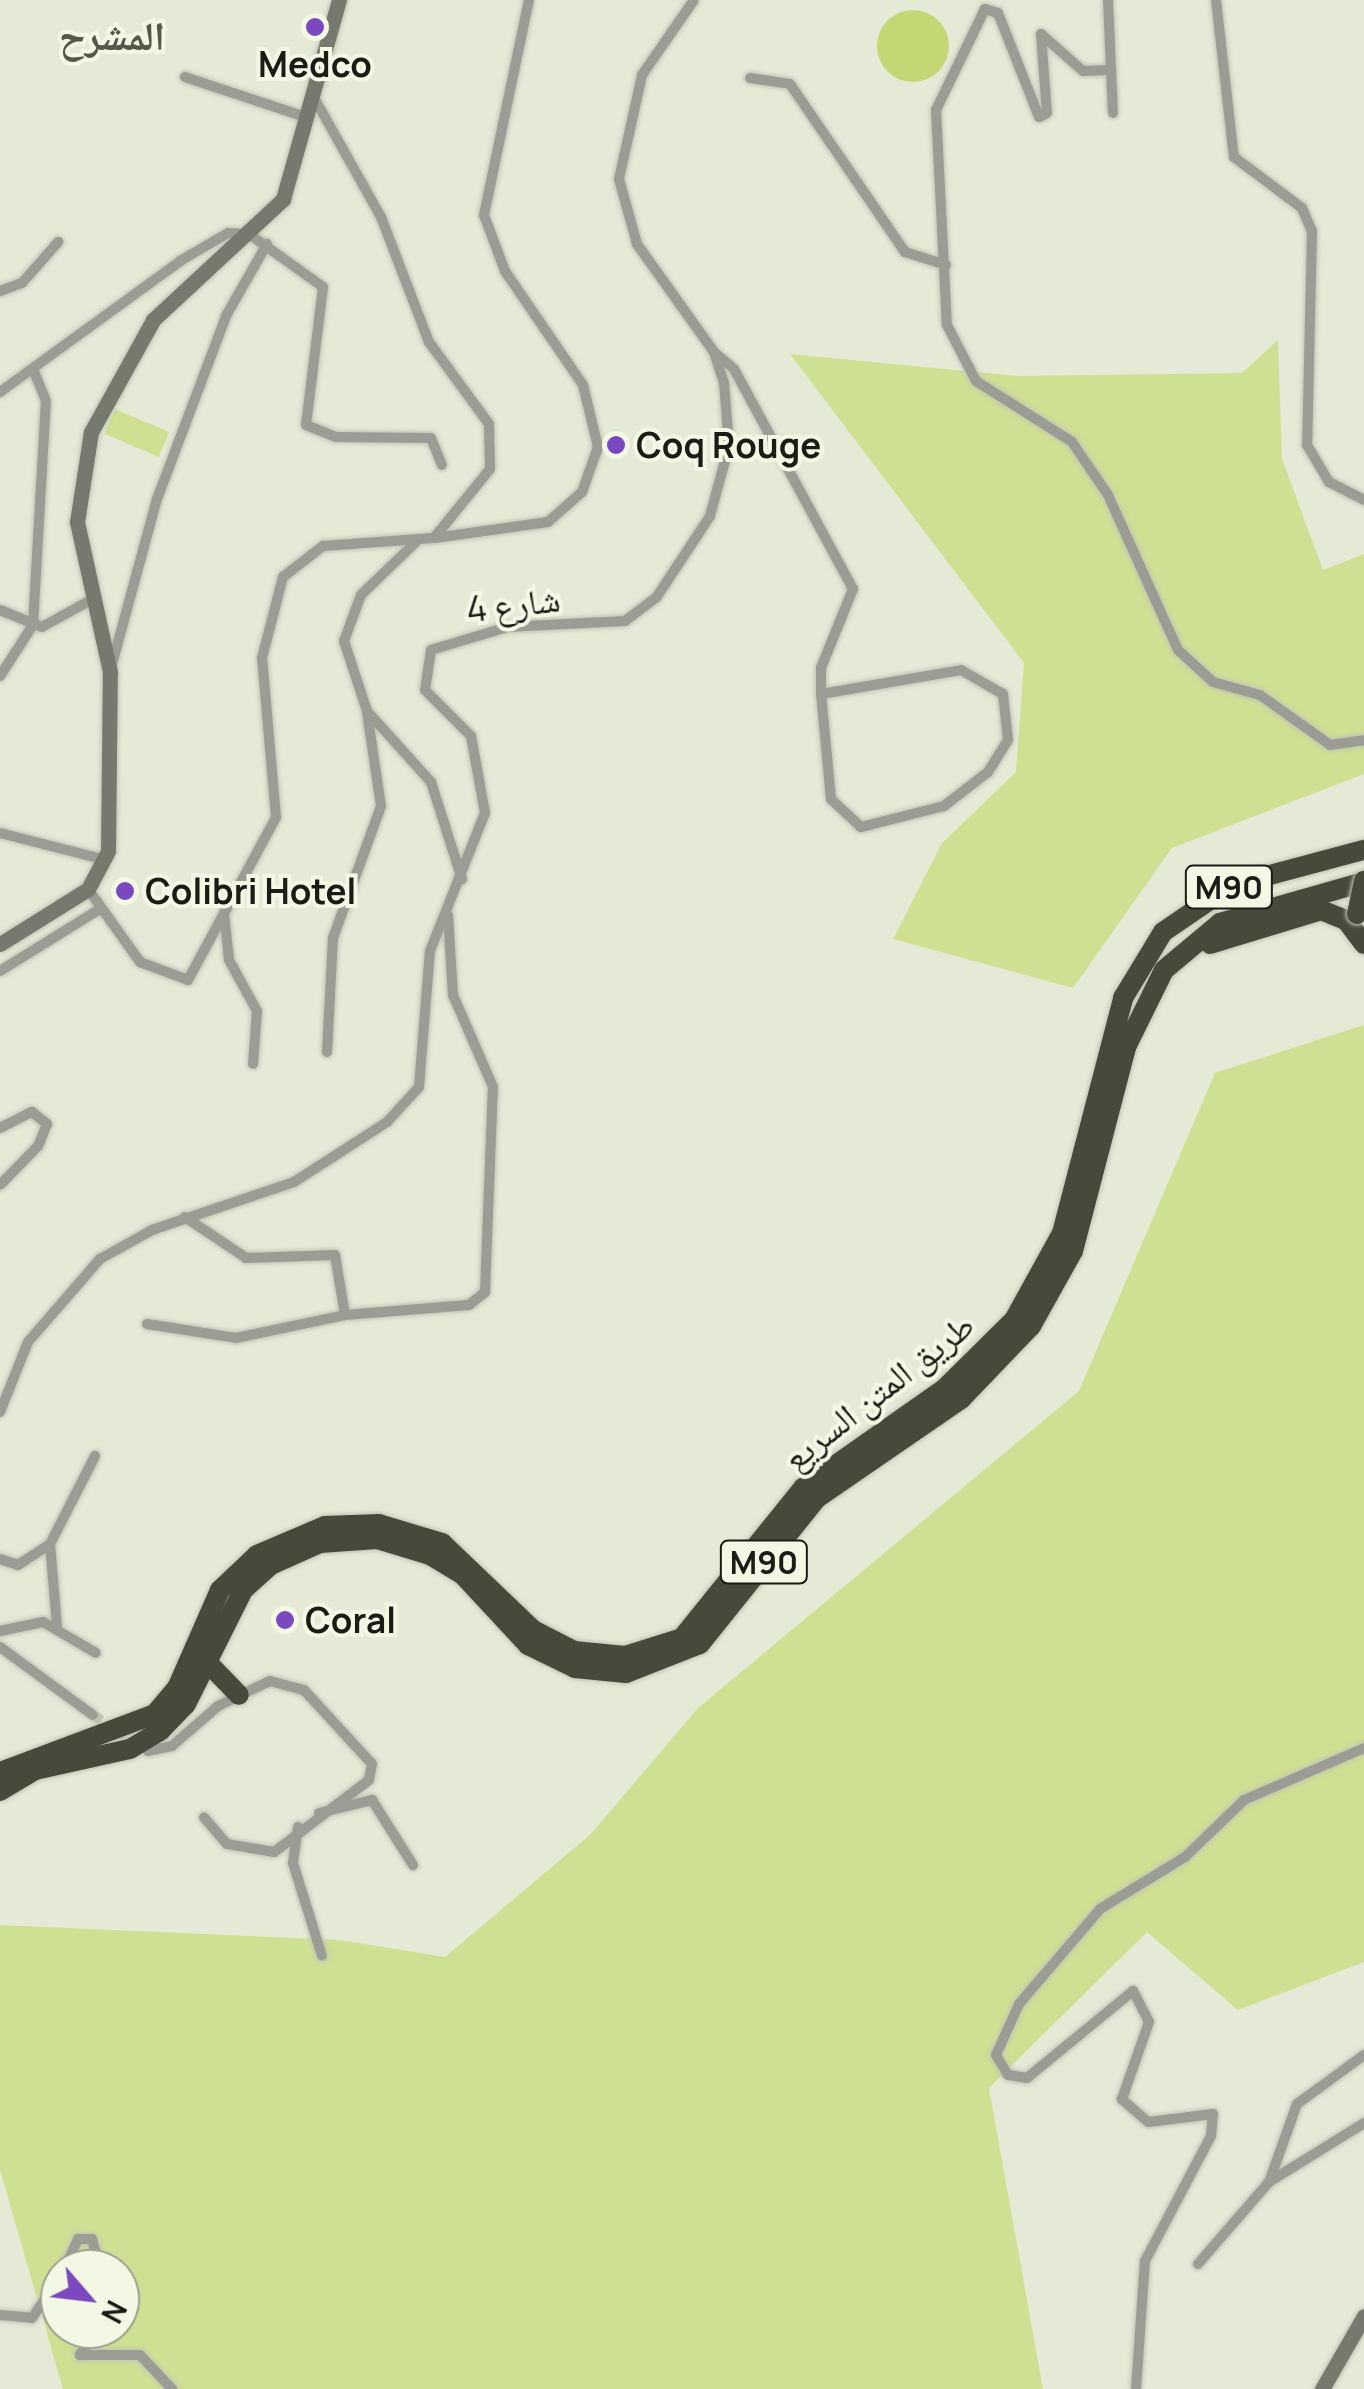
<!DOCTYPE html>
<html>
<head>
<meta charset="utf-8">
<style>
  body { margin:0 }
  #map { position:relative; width:1364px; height:2389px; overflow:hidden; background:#e5ead7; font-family:Manrope,"Noto Naskh Arabic",sans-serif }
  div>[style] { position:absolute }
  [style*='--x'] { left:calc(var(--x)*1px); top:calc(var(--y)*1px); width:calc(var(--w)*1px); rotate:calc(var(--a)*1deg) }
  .green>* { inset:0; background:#cee092; transform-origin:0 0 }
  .water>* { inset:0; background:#c3d874 }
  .round { border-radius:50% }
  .street-tunnel>* { height:10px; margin-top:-5px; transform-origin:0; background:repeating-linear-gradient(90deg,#bcc1b0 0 10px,transparent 0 15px) }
  .roads { filter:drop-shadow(0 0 2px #c0c5b4) drop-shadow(0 0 2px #c0c5b4) }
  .street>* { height:10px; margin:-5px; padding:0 5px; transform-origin:5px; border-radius:5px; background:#9b9d95 }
  .secondary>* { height:15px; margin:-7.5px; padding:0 7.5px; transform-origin:7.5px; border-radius:7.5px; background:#76796d }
  .highway>* { height:20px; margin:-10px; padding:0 10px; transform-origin:10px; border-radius:10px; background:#464a3a }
  .bridges { filter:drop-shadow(0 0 2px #c0c5b4) drop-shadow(0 0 2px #c0c5b4) }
  .highway-bridge>* { height:20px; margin:-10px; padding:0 10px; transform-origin:10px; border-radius:10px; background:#464a3a }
  .dots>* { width:28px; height:28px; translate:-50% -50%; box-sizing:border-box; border:5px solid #f3f8e4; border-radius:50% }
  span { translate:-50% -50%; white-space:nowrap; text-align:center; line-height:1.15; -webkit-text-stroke:8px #f3f8e4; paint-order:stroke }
  .shield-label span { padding:2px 8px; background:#f3f8e4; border:2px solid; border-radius:8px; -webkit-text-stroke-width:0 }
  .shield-label { font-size:32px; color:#1a1c15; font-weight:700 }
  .poi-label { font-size:35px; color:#1a1c15; font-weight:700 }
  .left { translate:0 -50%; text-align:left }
  .street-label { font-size:35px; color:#1a1c15 }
  .quarter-label { font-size:40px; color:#545848; font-weight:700 }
  .north { position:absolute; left:40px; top:2249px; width:100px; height:100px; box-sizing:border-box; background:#f3f8e4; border:2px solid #9ca091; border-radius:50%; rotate:118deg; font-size:28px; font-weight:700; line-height:40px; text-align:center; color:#1a1c15 }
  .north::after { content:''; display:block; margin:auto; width:35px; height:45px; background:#7a49c0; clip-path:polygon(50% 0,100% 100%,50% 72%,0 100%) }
</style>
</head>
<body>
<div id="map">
  <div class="green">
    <i style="clip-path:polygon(1278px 340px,1282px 459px,1323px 570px,1364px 554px,1364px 774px,1172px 848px,1073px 988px,893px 939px,942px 843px,1016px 772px,1024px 663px,790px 354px,1017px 376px,1242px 373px)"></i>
    <i style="left:115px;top:409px;width:59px;height:27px;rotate:23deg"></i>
    <i style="clip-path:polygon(evenodd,1364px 1025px,1364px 1962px,1238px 2010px,1147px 1932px,989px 2088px,1043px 2389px,63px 2389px,0 2170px,0 1925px,340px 1940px,445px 1957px,591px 1834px,698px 1708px,1079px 1391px,1215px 1073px,1364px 1025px,60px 2269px,120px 2269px,120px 2329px,60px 2329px,60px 2269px)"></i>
  </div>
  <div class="water">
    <i class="round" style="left:877px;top:10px;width:72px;height:72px"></i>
  </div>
  <div class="street-tunnel">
    <i style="--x:93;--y:1715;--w:55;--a:33.1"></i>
  </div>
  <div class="roads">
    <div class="street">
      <i style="--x:1108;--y:0;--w:113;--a:87.5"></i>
      <i style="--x:1216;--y:0;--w:158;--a:83.5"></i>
      <i style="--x:1234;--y:157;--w:85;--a:36.9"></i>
      <i style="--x:1302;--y:208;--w:25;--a:67"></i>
      <i style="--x:1312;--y:231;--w:214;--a:91.3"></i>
      <i style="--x:1307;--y:445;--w:43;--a:59.3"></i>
      <i style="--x:1329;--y:482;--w:39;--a:27"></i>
      <i style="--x:1110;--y:70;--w:27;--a:178"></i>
      <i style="--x:1083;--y:71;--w:56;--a:-138.6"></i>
      <i style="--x:1041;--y:34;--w:79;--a:85.7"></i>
      <i style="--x:1047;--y:113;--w:9;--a:153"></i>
      <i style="--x:1039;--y:117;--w:112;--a:-111.5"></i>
      <i style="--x:998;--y:13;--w:14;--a:-163"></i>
      <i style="--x:985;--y:9;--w:112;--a:115.9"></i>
      <i style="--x:936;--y:110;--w:215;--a:87.1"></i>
      <i style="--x:947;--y:325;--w:63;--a:62.6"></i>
      <i style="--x:976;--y:381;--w:114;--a:32.4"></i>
      <i style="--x:1072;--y:442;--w:64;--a:55.8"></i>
      <i style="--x:1108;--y:495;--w:170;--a:65.7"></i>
      <i style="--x:1178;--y:650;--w:47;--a:42.4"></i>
      <i style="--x:1213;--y:682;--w:49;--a:15.5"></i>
      <i style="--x:1260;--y:695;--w:86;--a:35.5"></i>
      <i style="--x:1330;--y:745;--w:34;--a:-8"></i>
      <i style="--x:185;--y:77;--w:130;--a:18.4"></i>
      <i style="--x:750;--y:78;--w:40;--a:8.5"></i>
      <i style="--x:790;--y:84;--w:204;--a:55.6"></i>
      <i style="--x:905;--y:252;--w:43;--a:17.6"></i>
      <i style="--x:0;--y:291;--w:23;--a:-20"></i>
      <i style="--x:22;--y:283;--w:55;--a:-48.7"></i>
      <i style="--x:714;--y:352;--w:26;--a:40"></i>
      <i style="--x:734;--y:369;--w:250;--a:61.6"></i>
      <i style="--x:853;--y:589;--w:85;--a:112.1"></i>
      <i style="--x:821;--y:668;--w:26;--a:90"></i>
      <i style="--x:821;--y:694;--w:142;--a:-9.7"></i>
      <i style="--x:961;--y:670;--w:48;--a:29.7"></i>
      <i style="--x:1003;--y:694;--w:46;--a:83.8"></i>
      <i style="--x:1008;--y:740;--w:38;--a:122"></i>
      <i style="--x:988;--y:772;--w:56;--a:142.3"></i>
      <i style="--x:944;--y:806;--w:86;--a:165.8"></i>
      <i style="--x:861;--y:827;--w:41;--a:-137"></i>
      <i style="--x:831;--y:799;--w:105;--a:-95.4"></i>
      <i style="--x:0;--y:392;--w:223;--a:-36"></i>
      <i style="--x:180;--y:261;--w:56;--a:-30.3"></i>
      <i style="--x:228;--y:233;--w:21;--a:3"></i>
      <i style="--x:249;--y:234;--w:91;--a:35.6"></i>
      <i style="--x:323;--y:287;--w:139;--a:97"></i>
      <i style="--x:306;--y:425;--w:32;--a:22"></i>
      <i style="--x:336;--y:437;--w:95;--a:0.6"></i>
      <i style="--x:431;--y:438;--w:29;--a:68"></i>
      <i style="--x:435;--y:538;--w:114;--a:-8.1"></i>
      <i style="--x:548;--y:522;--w:45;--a:-41.4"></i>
      <i style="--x:582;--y:492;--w:48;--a:-70.4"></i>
      <i style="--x:598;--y:447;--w:64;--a:-103.6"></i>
      <i style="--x:583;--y:385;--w:138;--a:-124.4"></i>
      <i style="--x:505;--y:271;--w:60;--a:-110.6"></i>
      <i style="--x:484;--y:215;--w:220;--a:-78.2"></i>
      <i style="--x:416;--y:542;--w:76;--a:136.1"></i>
      <i style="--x:361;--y:595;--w:49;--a:110.3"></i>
      <i style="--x:344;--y:641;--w:74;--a:71.8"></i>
      <i style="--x:367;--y:711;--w:96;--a:48"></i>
      <i style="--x:431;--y:782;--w:102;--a:72.3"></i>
      <i style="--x:0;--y:610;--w:45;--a:22"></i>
      <i style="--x:42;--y:627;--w:54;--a:-29"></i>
      <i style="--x:111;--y:668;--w:175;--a:-74.8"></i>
      <i style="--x:157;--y:499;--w:196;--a:-69.3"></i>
      <i style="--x:226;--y:316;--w:83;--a:-60.3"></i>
      <i style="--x:0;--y:676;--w:61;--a:-57.1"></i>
      <i style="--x:33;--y:625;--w:224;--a:-86.7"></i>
      <i style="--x:46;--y:401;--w:32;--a:-112"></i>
      <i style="--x:0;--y:833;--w:109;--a:14.3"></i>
      <i style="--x:88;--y:889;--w:90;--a:54.5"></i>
      <i style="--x:140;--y:962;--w:51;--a:20.6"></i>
      <i style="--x:188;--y:980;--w:185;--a:-61.6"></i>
      <i style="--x:276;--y:817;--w:160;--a:-95"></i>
      <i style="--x:262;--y:658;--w:84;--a:-75.5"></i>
      <i style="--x:283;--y:577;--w:51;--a:-37.8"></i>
      <i style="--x:323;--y:546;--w:111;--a:-4.1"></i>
      <i style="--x:434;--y:538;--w:89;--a:-50.9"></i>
      <i style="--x:490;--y:469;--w:45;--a:-91.3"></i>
      <i style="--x:489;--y:424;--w:102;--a:-126.2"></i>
      <i style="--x:429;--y:342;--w:134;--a:-111"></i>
      <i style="--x:381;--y:217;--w:139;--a:-119.3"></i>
      <i style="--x:224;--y:913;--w:47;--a:83.9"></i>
      <i style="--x:229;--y:960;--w:58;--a:61.2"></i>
      <i style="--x:257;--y:1011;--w:53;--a:94.3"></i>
      <i style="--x:0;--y:971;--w:118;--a:-31.8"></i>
      <i style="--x:327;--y:1052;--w:114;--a:-87"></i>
      <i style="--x:333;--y:938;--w:140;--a:-70"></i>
      <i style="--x:381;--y:806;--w:95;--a:-98.5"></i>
      <i style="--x:0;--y:1128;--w:36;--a:-27"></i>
      <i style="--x:32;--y:1112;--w:19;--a:39"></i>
      <i style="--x:47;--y:1124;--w:24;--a:112"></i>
      <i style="--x:38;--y:1146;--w:54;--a:134.3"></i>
      <i style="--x:185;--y:1217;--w:73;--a:33.9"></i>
      <i style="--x:246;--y:1258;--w:89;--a:-1.9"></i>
      <i style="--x:335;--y:1255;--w:61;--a:80.5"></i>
      <i style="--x:147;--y:1324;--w:90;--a:8.9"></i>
      <i style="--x:236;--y:1338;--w:111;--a:-11.9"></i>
      <i style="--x:345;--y:1315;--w:124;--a:-4.6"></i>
      <i style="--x:469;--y:1305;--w:21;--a:-39"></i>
      <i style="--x:485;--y:1292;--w:205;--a:-87.8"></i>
      <i style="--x:493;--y:1087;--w:100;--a:-113.5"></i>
      <i style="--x:453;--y:995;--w:80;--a:-93.6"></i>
      <i style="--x:0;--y:1412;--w:75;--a:-68.2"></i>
      <i style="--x:28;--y:1342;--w:110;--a:-49.1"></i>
      <i style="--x:100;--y:1259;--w:60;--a:-29.1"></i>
      <i style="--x:152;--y:1230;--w:150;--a:-18.7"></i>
      <i style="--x:294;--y:1182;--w:111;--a:-32.8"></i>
      <i style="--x:387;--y:1122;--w:47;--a:-47.6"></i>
      <i style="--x:419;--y:1087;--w:136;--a:-85.4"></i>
      <i style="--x:430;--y:951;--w:149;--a:-68.3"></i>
      <i style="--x:485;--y:813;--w:78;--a:-100.3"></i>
      <i style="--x:471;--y:736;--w:65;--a:-135"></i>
      <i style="--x:425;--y:690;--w:40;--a:-81.5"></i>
      <i style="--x:431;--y:650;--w:79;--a:-16.8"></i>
      <i style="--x:507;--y:627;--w:118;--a:-2.9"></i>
      <i style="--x:625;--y:621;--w:39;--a:-37"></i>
      <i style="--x:656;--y:598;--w:98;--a:-56.6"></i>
      <i style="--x:710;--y:516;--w:73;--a:-74.8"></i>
      <i style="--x:729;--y:446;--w:63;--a:-94.5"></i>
      <i style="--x:724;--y:383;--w:33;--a:-108"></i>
      <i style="--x:714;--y:352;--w:133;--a:-125.5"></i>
      <i style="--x:637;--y:244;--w:67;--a:-105.5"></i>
      <i style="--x:619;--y:179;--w:107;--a:-77.5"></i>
      <i style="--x:642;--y:75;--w:91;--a:-55.3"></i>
      <i style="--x:50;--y:1544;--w:81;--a:85.1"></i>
      <i style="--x:0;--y:1559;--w:19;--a:18"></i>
      <i style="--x:18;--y:1565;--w:38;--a:-33"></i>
      <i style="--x:50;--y:1544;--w:99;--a:-62.9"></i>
      <i style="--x:0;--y:1631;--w:44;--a:-11.8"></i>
      <i style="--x:43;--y:1622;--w:61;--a:30.3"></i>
      <i style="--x:0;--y:1647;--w:115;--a:36.2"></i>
      <i style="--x:148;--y:1751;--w:25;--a:-12"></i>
      <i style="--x:172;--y:1746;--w:61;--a:-41"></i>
      <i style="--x:218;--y:1706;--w:58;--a:-25.7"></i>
      <i style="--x:270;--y:1681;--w:35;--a:15"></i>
      <i style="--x:304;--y:1690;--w:100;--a:47.4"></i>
      <i style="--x:372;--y:1764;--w:16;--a:101"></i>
      <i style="--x:369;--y:1780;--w:119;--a:142.8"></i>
      <i style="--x:274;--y:1852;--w:48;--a:-170.3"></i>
      <i style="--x:227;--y:1844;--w:35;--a:-131"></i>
      <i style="--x:319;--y:1813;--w:55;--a:-13.8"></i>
      <i style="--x:372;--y:1800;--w:77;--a:57.8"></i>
      <i style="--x:298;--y:1827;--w:36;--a:98"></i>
      <i style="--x:293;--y:1863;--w:97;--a:72.7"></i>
      <i style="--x:1364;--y:2055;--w:83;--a:143.8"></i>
      <i style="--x:1297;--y:2104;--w:83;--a:109.7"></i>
      <i style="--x:1269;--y:2182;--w:112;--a:-31.8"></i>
      <i style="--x:1198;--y:2264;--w:108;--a:-49.1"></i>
      <i style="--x:64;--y:2269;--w:33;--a:-65"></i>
      <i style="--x:78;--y:2239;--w:14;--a:0"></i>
      <i style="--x:92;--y:2239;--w:31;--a:75"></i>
      <i style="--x:0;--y:2315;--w:32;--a:5"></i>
      <i style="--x:32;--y:2318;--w:50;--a:-55.7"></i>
      <i style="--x:98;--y:2329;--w:32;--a:125"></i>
      <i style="--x:80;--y:2355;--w:60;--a:0"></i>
      <i style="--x:140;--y:2355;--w:47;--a:46.7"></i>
      <i style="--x:1136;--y:2389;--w:128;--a:-86"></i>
      <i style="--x:1145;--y:2261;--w:141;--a:-62.2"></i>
      <i style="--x:1211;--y:2136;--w:22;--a:-85"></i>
      <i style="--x:1213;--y:2114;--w:65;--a:173"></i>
      <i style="--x:1148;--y:2122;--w:35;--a:-139"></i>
      <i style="--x:1122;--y:2099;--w:82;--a:-70.7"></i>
      <i style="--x:1149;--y:2022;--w:35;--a:-117"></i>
      <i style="--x:1133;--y:1991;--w:137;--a:140.6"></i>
      <i style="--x:1027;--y:2078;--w:19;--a:-171"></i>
      <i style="--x:1008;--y:2075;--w:23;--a:-121"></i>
      <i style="--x:996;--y:2055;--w:56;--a:-65.7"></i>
      <i style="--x:1019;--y:2004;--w:125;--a:-49.5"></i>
      <i style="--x:1100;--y:1909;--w:100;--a:-31.5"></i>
      <i style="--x:1185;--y:1857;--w:82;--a:-44"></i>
      <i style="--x:1244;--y:1800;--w:131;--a:-23.4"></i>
    </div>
    <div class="secondary">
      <i style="--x:0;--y:944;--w:104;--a:-32"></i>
      <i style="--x:88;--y:889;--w:43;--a:-62.2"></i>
      <i style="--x:108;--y:851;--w:179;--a:-89.4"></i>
      <i style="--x:110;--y:672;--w:154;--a:-102.4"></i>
      <i style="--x:77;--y:522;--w:91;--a:-81.2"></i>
      <i style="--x:91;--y:432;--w:128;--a:-61"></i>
      <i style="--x:153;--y:320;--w:178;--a:-42.9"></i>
      <i style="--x:283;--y:199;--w:207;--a:-74.3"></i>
      <i style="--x:1322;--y:2389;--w:84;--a:-60.1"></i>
    </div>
    <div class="highway">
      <i style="--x:1210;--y:944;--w:116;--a:-17"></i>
      <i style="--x:1321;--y:910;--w:27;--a:22"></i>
      <i style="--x:1346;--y:920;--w:30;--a:53"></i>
      <i style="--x:206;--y:1661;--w:47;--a:45.9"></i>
      <i style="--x:0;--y:1772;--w:165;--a:-20.5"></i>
      <i style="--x:155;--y:1714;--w:34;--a:-50"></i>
      <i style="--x:177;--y:1688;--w:107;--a:-66.3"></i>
      <i style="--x:220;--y:1590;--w:51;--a:-43.4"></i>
      <i style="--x:257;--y:1555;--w:74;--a:-23.1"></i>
      <i style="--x:325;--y:1526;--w:54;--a:-2.1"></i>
      <i style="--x:379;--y:1524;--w:66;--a:16.8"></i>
      <i style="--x:442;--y:1543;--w:126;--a:43.7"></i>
      <i style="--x:533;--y:1630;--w:46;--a:27.1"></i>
      <i style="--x:574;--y:1651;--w:51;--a:5.6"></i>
      <i style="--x:625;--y:1656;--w:60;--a:-17.5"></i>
      <i style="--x:682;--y:1638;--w:193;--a:-51.1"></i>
      <i style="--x:803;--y:1488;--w:172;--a:-35.1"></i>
      <i style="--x:944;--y:1389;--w:98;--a:-44.6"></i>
      <i style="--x:1014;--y:1320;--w:99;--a:-61.1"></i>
      <i style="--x:1062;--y:1233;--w:243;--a:-75.4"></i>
      <i style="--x:1123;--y:998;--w:77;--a:-58.8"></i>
      <i style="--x:1163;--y:932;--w:83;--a:-34.3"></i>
      <i style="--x:1232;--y:885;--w:137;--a:-14.9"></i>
      <i style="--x:0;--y:1791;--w:41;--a:-31"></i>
      <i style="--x:35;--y:1770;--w:97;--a:-12.5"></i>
      <i style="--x:130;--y:1749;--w:35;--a:-31"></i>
      <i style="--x:160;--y:1731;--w:37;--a:-46"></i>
      <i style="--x:186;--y:1704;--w:127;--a:-63.4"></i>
      <i style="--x:243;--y:1590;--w:38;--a:-42"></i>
      <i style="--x:271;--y:1565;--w:54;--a:-24.2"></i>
      <i style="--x:320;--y:1543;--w:57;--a:-4"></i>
      <i style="--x:377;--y:1539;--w:55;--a:16.8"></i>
      <i style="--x:430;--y:1555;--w:37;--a:31"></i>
      <i style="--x:462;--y:1574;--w:97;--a:47.1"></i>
      <i style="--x:528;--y:1645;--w:52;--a:26.1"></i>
      <i style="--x:575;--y:1668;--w:51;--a:5.6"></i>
      <i style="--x:626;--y:1673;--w:79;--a:-21.4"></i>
      <i style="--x:700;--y:1644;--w:187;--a:-51.3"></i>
      <i style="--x:817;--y:1498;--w:175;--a:-34.5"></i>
      <i style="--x:961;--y:1399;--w:101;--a:-46.2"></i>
      <i style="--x:1031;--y:1326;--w:86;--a:-60.8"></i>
      <i style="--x:1073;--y:1251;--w:211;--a:-75.4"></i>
      <i style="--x:1126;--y:1047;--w:86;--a:-63.7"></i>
      <i style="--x:1164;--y:970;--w:73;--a:-40"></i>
      <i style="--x:1220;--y:923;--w:150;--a:-15.9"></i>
    </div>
  </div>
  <div class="bridges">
    <div class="highway-bridge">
      <i style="--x:1357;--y:914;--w:34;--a:-78"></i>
    </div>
  </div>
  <div class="dots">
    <i style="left:315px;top:27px;background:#7a49c0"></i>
    <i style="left:616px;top:445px;background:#7a49c0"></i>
    <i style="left:125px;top:891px;background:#7a49c0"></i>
    <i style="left:285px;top:1620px;background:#7a49c0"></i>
  </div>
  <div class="shield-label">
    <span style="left:1229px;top:887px">M90</span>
    <span style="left:764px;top:1562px">M90</span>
  </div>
  <div class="poi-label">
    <span style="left:315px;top:64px">Medco</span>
    <span class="left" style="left:636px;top:445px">Coq Rouge</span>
    <span class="left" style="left:145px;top:891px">Colibri Hotel</span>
    <span class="left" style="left:305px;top:1620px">Coral</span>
  </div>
  <div class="street-label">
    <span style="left:513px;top:604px;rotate:-7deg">شارع 4</span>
    <span style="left:878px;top:1391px;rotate:-38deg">طريق المتن السريع</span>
  </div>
  <div class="quarter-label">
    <span style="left:112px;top:35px">المشرح</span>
  </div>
  <div class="north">N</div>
</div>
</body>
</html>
